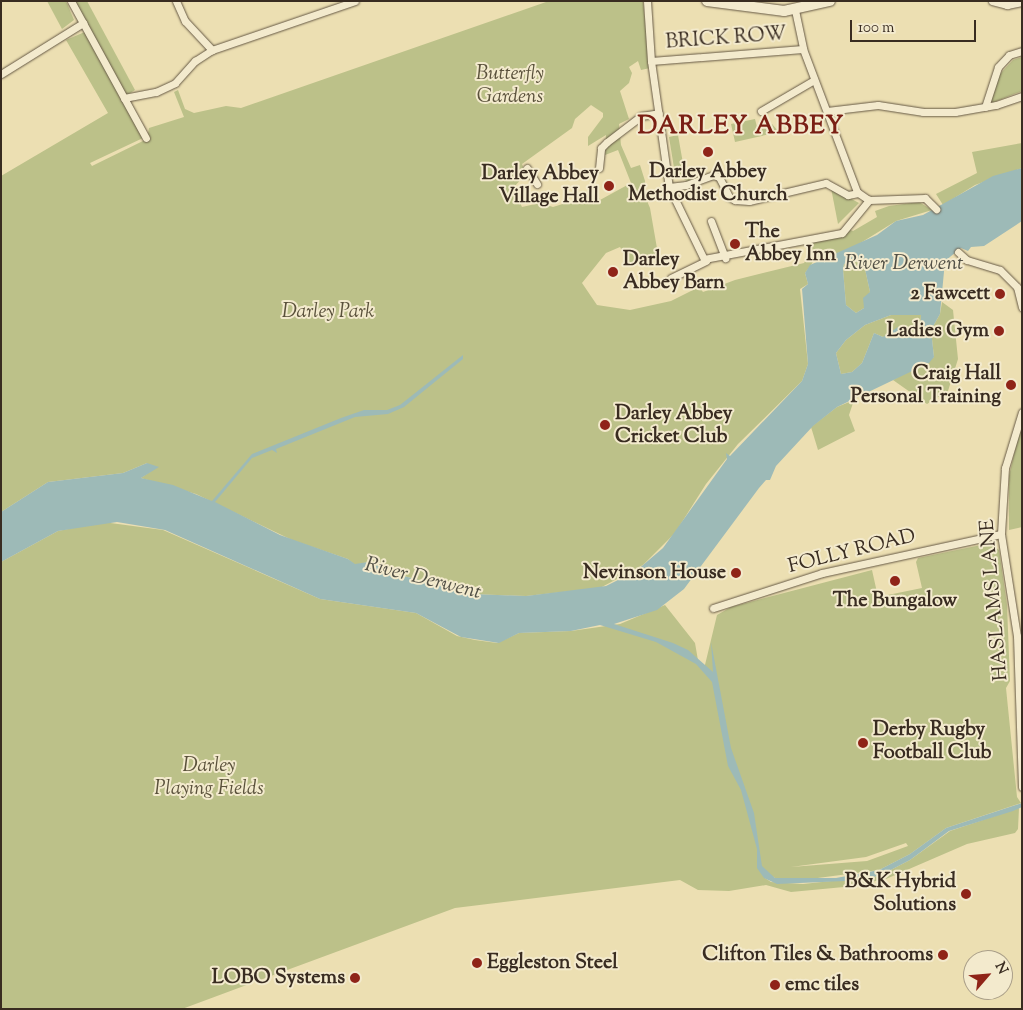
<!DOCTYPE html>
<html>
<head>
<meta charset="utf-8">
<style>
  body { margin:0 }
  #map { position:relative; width:1023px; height:1010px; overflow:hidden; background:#ecdfb2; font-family:"Sorts Mill Goudy",serif }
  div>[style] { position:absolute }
  .green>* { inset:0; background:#bcc189 }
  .water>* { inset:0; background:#9dbab7 }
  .roads { filter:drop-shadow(0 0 1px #665945) drop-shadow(0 0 1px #665945) }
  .street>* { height:7px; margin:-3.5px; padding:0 3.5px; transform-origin:3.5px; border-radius:3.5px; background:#f3eacd }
  .secondary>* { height:10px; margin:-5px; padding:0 5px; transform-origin:5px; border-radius:5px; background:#f3eacd }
  .dots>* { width:14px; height:14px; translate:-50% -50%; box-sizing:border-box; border:2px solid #f3eacd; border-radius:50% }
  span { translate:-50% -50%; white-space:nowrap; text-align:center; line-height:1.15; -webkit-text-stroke:4px #f3eacd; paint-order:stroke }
  .street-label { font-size:20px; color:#392c21 }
  .park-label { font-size:20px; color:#5a513b; font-style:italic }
  .poi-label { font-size:20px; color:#392c21; font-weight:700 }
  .right { translate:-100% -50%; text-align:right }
  .left { translate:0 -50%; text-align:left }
  .water-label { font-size:21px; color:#525046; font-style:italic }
  .district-label { font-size:25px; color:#7a1f14; font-weight:700; letter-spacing:1px }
  .frame { position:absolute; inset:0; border:2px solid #392c21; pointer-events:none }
  .north { position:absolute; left:963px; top:950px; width:50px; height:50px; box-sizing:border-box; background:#f3eacd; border:1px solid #a99e88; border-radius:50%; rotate:63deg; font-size:14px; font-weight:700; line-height:20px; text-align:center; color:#392c21 }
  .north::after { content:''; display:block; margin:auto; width:18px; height:22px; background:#8f2418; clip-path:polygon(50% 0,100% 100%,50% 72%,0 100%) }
  .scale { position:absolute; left:850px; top:20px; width:126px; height:22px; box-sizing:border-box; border:2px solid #392c21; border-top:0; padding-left:6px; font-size:15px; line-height:18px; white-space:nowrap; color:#392c21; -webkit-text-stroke:4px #f3eacd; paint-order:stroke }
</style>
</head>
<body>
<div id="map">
  <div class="green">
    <div style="clip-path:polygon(47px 1px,66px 1px,74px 20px,62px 29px)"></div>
    <div style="clip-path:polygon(75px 1px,87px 1px,135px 90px,126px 96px)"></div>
    <div style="clip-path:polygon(evenodd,643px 1px,650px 68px,641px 70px,638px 61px,629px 67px,632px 73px,629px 83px,620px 91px,629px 119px,619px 124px,621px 145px,631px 168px,640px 165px,645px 181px,644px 194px,650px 208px,658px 254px,631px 266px,620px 247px,606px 253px,582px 283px,597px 305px,630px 310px,671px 301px,699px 287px,703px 292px,735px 280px,804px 263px,809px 255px,813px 262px,805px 273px,808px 284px,800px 289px,808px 364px,802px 381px,738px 444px,706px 484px,675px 533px,643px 565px,600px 588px,526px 596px,472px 594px,400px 575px,368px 562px,355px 565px,348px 559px,292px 540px,196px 494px,141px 478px,151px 471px,147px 463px,123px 473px,48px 482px,1px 512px,1px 176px,108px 113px,66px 40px,87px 31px,143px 138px,90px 163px,92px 166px,147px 139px,149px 128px,184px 117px,174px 92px,178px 90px,185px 109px,194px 113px,226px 106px,241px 108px,546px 2px,643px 1px,591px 105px,603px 113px,603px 117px,588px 137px,588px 146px,606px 135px,605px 155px,618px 150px,631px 183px,600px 200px,595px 191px,588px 196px,553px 207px,540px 203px,522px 207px,513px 188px,526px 174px,522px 164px,572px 128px,575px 119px,591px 105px)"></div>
    <div style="clip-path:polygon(1022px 57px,1022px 91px,992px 103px,989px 100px,999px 75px,1013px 60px)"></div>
    <div style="clip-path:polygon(755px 119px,757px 127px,772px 124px,779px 132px,735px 142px,731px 124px)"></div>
    <div style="clip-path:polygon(678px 135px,684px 169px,689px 168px,693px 180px,687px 181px,675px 174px,669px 137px)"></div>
    <div style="clip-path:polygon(1022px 143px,1022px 168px,975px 185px,943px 205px,936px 194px,977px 173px,972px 152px)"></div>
    <div style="clip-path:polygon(831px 188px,859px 203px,838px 224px)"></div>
    <div style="clip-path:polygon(919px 202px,932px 210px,896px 221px,854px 247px,816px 261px,808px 241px,848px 229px,853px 231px,877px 217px,875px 211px,889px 206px)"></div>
    <div style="clip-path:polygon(863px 260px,870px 292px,864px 308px,856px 313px,846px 305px,843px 269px,844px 264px)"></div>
    <div style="clip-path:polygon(942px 302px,953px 310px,958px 359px,948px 391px,927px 404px,893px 380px,934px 357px,931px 330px,940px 314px)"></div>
    <div style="clip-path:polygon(891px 315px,921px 315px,920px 333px,883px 337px,874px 333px,862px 363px,852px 372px,841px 374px,836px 353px,846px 340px,865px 325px)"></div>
    <div style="clip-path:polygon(854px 400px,849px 415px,855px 431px,818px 450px,811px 427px,837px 407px)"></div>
    <div style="clip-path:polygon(1021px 424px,1022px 527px,1009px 530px,1009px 476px)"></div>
    <div style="clip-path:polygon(evenodd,103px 522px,163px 530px,320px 599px,416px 613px,457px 636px,475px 640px,497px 643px,519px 633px,571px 631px,620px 624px,665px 605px,695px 643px,699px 666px,704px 669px,717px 615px,731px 607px,872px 570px,878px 597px,922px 588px,916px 562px,918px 558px,986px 544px,994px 546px,999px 550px,1007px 605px,1010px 681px,1006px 688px,1017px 797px,1021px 803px,946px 828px,910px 854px,879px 870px,810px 879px,775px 878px,766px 872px,765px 878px,771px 882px,803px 884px,879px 876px,910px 860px,950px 831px,1019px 808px,1018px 829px,1015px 833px,967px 844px,886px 879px,844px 887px,791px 892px,766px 885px,729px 891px,698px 890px,680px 880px,455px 908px,182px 1009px,1px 1009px,1px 562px,58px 531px,103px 522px,906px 843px,908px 846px,867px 861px,791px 867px,866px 857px,906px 843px)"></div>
  </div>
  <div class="water">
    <div style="clip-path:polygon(evenodd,1022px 168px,1022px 221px,984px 246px,971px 247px,968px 251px,961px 248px,945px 261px,940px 314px,931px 330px,934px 357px,929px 363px,837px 407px,813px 426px,776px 466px,770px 480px,766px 480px,759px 488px,684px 589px,657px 610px,614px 624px,673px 643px,688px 650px,713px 672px,711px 642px,731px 748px,754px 813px,762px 866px,775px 878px,836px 878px,879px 870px,910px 854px,946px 828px,1022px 803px,1022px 807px,1013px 811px,949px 831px,910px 860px,879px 876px,845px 881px,777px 884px,764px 878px,757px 868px,757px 849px,741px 790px,728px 766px,712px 682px,696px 664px,656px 642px,600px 625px,571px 631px,519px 633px,499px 643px,461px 637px,416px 613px,320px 599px,165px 530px,117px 522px,58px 531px,1px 562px,1px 512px,48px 482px,123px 473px,147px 463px,159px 467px,141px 478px,173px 485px,212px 501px,252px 454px,341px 418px,364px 410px,387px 410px,400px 405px,463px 355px,463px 359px,404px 407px,388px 414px,355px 417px,276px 449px,277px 453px,272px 450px,252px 458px,215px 502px,280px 535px,348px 559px,355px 564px,368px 562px,400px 575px,472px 594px,526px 596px,606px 586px,636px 571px,663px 548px,727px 459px,726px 453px,730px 456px,802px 381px,808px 364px,802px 289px,808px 284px,805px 273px,810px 265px,877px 235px,896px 221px,923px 215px,993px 176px,1022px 168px,863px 260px,870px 292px,863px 298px,864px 308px,856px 313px,846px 305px,843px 269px,844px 264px,863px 260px,1022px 168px,891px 315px,921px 315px,920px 333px,902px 336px,898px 327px,883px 337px,874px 333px,862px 363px,852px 372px,841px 374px,836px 353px,846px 340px,865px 325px,891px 315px)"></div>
  </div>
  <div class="roads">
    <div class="street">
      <div style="left:71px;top:1px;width:156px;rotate:61.3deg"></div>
      <div style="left:176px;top:1px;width:22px;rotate:66deg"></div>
      <div style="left:185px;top:21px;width:40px;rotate:47deg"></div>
      <div style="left:647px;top:1px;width:60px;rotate:86.2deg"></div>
      <div style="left:651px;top:61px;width:127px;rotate:81.9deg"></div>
      <div style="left:669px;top:187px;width:80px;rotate:64.1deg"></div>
      <div style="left:704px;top:259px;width:140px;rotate:-10.7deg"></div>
      <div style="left:842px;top:233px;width:43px;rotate:-50.7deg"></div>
      <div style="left:992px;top:1px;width:16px;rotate:15deg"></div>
      <div style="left:1007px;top:5px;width:15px;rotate:-11deg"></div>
      <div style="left:795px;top:10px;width:40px;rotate:78deg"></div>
      <div style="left:803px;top:49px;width:153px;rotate:69.3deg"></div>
      <div style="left:857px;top:192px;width:14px;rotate:34deg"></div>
      <div style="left:869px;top:200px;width:56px;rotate:-2deg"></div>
      <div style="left:925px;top:198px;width:16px;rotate:45deg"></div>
      <div style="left:651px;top:61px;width:152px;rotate:-4.5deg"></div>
      <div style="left:1px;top:74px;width:97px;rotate:-31.9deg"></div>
      <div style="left:124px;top:98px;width:33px;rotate:-11deg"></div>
      <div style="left:156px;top:92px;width:21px;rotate:-25deg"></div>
      <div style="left:175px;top:83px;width:30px;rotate:-48deg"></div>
      <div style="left:195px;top:61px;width:20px;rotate:-33deg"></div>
      <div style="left:212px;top:50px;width:151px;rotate:-18.9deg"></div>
      <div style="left:985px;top:107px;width:42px;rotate:-72deg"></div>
      <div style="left:998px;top:67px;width:16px;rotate:-47deg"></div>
      <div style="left:1009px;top:55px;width:14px;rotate:-17deg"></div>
      <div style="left:761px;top:111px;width:61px;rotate:-30.3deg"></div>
      <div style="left:827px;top:111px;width:51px;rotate:-6.7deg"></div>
      <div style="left:878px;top:105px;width:46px;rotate:8.8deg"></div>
      <div style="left:923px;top:112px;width:32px"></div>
      <div style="left:955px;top:112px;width:42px;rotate:-9.7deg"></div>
      <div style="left:996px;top:105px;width:28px;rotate:-19deg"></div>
      <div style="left:527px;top:168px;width:19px;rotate:58deg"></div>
      <div style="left:599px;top:168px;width:20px;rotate:-84deg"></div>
      <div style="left:601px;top:148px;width:8px;rotate:-45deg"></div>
      <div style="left:607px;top:142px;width:43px;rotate:-37.4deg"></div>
      <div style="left:641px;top:116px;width:18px;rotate:-9deg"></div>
      <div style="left:669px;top:187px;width:17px;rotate:-7deg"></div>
      <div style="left:686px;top:185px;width:29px;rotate:-20deg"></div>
      <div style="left:713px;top:175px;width:6px;rotate:18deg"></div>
      <div style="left:719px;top:177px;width:22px;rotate:63deg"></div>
      <div style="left:729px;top:197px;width:7px;rotate:27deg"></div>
      <div style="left:735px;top:200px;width:14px;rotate:4deg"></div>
      <div style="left:749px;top:201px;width:79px;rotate:-13.2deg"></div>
      <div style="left:826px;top:183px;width:25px;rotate:29deg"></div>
      <div style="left:848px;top:195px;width:10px;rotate:-11deg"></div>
      <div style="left:711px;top:221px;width:40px;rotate:69deg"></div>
      <div style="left:958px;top:252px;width:12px;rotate:42deg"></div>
      <div style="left:967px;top:260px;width:34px;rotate:17deg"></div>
      <div style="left:1000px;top:270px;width:24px;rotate:45deg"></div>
      <div style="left:1017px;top:287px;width:21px;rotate:76deg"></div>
      <div style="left:671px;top:278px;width:39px;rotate:-26deg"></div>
      <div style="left:1022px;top:412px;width:59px;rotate:106.9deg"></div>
      <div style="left:1005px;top:468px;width:66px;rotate:93.5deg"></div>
      <div style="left:1001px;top:534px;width:103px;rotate:81.1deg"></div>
      <div style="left:1017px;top:636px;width:151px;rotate:88.1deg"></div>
      <div style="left:713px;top:608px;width:114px;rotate:-17.8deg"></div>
      <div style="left:822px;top:573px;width:183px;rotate:-12.3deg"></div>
    </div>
    <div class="secondary">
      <div style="left:707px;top:1px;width:78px;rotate:7.4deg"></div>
      <div style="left:784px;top:11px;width:47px;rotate:-12.3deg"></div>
    </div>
  </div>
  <div class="dots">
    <div style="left:708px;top:152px;background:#8f2418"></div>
    <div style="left:609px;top:186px;background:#8f2418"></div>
    <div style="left:735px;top:244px;background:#8f2418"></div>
    <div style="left:613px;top:272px;background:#8f2418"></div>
    <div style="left:1000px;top:294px;background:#8f2418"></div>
    <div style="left:999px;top:331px;background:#8f2418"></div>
    <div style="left:1011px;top:385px;background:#8f2418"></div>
    <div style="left:605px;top:425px;background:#8f2418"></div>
    <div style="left:736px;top:573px;background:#8f2418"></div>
    <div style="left:895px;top:581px;background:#8f2418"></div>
    <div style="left:863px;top:743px;background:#8f2418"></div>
    <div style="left:966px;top:894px;background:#8f2418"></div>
    <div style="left:943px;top:955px;background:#8f2418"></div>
    <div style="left:477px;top:963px;background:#8f2418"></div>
    <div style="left:355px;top:978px;background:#8f2418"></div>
    <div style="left:775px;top:985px;background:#8f2418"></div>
  </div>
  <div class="street-label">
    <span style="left:726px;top:39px;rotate:-4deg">BRICK ROW</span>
    <span style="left:852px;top:552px;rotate:-14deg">FOLLY ROAD</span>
    <span style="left:995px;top:600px;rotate:-95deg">HASLAMS LANE</span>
  </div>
  <div class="park-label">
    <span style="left:510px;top:86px">Butterfly<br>Gardens</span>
    <span style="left:328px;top:312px">Darley Park</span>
    <span style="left:209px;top:778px">Darley<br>Playing Fields</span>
  </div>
  <div class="poi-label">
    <span style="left:708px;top:184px">Darley Abbey<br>Methodist Church</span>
    <span class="right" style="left:599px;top:186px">Darley Abbey<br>Village Hall</span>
    <span class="left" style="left:745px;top:244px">The<br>Abbey Inn</span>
    <span class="left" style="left:623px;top:272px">Darley<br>Abbey Barn</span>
    <span class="right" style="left:990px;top:294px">2 Fawcett</span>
    <span class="right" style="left:989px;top:331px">Ladies Gym</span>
    <span class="right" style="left:1001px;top:386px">Craig Hall<br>Personal Training</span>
    <span class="left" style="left:615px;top:426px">Darley Abbey<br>Cricket Club</span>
    <span class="right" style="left:726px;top:573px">Nevinson House</span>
    <span style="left:895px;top:601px">The Bungalow</span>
    <span class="left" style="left:873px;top:742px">Derby Rugby<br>Football Club</span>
    <span class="right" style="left:956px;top:894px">B&amp;K Hybrid<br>Solutions</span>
    <span class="right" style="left:933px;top:955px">Clifton Tiles &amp; Bathrooms</span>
    <span class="left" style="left:487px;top:963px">Eggleston Steel</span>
    <span class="right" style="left:345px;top:978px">LOBO Systems</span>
    <span class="left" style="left:785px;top:985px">emc tiles</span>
  </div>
  <div class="water-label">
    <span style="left:904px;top:264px">River Derwent</span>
    <span style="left:423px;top:579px;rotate:14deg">River Derwent</span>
  </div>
  <div class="district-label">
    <span style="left:741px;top:127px">DARLEY ABBEY</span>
  </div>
  <div class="frame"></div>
  <div class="north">N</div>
  <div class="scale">100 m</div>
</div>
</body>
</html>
